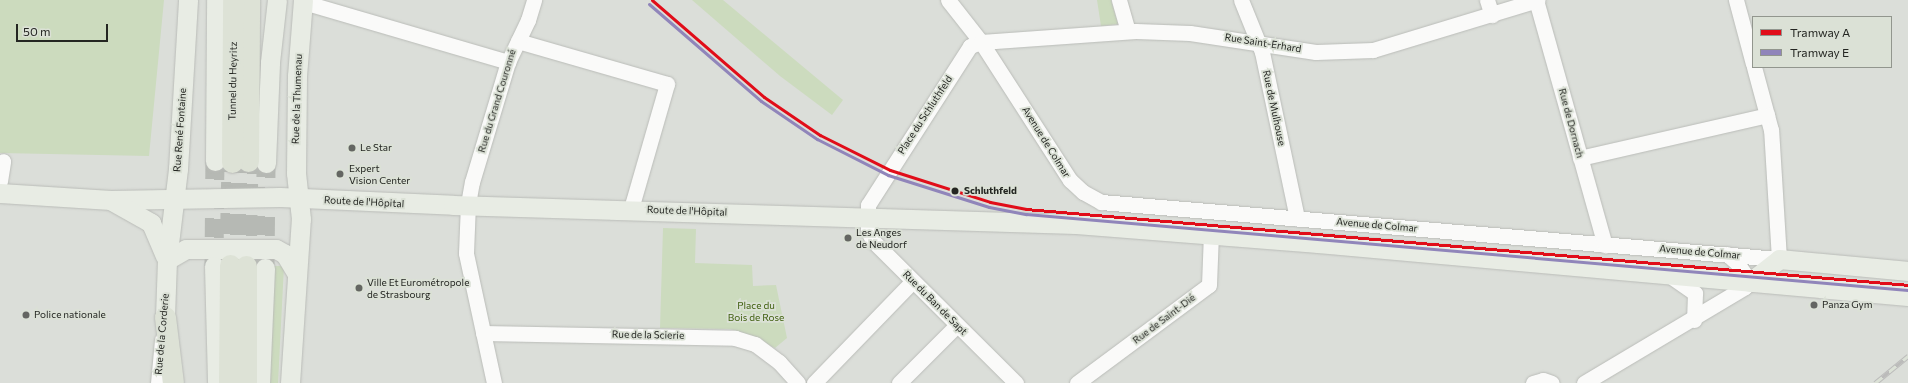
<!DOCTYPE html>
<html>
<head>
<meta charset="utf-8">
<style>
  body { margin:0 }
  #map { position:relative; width:1908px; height:383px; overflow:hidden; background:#dbded9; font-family:Commissioner,sans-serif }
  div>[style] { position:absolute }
  .green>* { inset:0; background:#ccdbbe }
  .major-tunnel>* { height:19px; margin-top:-9.5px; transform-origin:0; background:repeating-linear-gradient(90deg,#b6b9b4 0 19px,transparent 0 29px) }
  .highway-tunnel>* { height:21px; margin-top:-10.5px; transform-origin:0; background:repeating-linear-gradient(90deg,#b6b9b4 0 21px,transparent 0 31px) }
  .roads { filter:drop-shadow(0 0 1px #babcb8) drop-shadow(0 0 1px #babcb8) }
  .minor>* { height:15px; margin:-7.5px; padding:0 7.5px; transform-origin:7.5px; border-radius:7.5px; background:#fafaf9 }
  .major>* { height:19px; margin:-9.5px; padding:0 9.5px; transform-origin:9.5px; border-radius:9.5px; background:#e8ece4 }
  .highway>* { height:21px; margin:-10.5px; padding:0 10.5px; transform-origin:10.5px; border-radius:10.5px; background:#dde2d6 }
  .rail>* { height:4.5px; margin-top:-2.25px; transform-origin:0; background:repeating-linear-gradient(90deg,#dbe1d6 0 9px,#bbbbba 0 18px); box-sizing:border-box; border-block:1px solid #bbbbba }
  .tram-1>* { height:3px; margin:-1.5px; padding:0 1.5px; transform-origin:1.5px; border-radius:1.5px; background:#e10d19 }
  .tram-2>* { height:3px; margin:-1.5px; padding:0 1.5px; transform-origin:1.5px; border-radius:1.5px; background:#9085ba }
  .dots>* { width:11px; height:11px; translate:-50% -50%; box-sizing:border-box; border:2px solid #dbe1d6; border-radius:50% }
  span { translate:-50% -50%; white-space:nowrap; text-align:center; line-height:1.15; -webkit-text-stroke:3.5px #dbe1d6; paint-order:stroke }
  .street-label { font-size:10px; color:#242622 }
  .poi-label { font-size:10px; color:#242622 }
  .left { translate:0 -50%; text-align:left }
  .stop-label { font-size:10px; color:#242622; font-weight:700 }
  .park-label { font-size:10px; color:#40600f }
  .legend { position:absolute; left:1752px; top:16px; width:140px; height:52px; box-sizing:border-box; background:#dbe1d6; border:1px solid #92968e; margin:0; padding:5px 7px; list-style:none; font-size:12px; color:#242622 }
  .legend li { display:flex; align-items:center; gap:8px; height:20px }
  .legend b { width:20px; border:1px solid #92968e }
  .scale { position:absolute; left:16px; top:24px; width:92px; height:18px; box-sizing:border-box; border:2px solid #242622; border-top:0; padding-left:5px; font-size:12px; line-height:14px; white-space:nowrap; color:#242622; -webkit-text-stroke:3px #dbe1d6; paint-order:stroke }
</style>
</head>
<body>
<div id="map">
  <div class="green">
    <div style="clip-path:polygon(0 0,164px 0,149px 156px,0 153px)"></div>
    <div style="clip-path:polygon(692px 0,723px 0,843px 100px,832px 115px,780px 76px)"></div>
    <div style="clip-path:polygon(1097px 0,1111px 0,1118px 24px,1101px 26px)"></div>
    <div style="clip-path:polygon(663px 228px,696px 229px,695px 263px,752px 265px,753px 286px,776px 285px,787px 338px,775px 348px,746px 334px,730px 329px,660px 328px)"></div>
    <div style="clip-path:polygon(274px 266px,284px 266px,278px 383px,270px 383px)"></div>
  </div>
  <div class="major-tunnel">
    <div style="left:265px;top:264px;width:101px;rotate:-89.4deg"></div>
    <div style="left:214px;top:266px;width:105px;rotate:-89.5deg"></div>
  </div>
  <div class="highway-tunnel">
    <div style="left:230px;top:265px;width:103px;rotate:-88.9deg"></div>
    <div style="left:246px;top:266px;width:105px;rotate:-88.9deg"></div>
  </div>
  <div class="roads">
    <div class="minor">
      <div style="left:948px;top:0;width:53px;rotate:51.8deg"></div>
      <div style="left:981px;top:42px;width:164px;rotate:57.2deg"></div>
      <div style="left:1070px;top:180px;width:18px;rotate:43deg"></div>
      <div style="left:1083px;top:192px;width:21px;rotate:29deg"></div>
      <div style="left:1101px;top:202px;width:680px;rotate:4.81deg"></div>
      <div style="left:1779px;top:259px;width:129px;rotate:-93.5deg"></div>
      <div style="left:1771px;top:130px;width:65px;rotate:-105.1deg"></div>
      <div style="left:1119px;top:0;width:32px;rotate:74deg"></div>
      <div style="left:1241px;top:0;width:56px;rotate:68deg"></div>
      <div style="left:1262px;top:52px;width:170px;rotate:78.1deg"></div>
      <div style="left:1487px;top:0;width:16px;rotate:72deg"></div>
      <div style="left:1536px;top:0;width:255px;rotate:74.3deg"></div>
      <div style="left:1736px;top:0;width:66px;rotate:75.1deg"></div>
      <div style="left:303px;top:2px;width:214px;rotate:16.3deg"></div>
      <div style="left:518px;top:41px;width:155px;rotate:16.1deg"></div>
      <div style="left:667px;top:84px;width:130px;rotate:106.1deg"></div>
      <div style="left:1580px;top:158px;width:192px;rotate:-12.9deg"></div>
      <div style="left:0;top:181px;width:20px;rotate:-81deg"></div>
      <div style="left:1669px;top:275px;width:32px;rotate:35deg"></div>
      <div style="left:1695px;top:293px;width:27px;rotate:92deg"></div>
      <div style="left:483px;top:333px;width:252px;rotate:1.1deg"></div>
      <div style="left:735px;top:338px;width:21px;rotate:17deg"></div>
      <div style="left:755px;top:344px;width:30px;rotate:37deg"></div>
      <div style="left:779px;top:362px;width:28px;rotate:48deg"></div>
      <div style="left:158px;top:383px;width:43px;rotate:-84.7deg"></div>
      <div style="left:494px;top:383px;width:133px;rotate:-102.2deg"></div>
      <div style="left:466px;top:253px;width:49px;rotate:-87.7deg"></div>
      <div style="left:468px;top:204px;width:22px;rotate:-80deg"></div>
      <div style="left:472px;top:182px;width:125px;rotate:-73.3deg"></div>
      <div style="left:508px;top:62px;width:47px;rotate:-64.5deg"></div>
      <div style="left:528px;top:20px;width:21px;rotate:-73deg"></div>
      <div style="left:814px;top:383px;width:142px;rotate:-45.9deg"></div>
      <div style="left:899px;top:383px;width:82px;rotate:-45deg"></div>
      <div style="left:1016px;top:383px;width:202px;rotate:-135.2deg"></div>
      <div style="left:873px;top:241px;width:11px;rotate:-117deg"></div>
      <div style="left:868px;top:231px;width:26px;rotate:-90deg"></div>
      <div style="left:868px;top:205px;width:189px;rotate:-57.3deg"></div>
      <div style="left:970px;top:46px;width:12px;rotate:-20deg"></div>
      <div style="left:981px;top:42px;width:155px;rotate:-4.1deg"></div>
      <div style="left:1136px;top:31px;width:54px;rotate:2.1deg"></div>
      <div style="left:1190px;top:33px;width:127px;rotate:8.6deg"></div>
      <div style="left:1316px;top:52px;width:57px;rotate:-2deg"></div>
      <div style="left:1373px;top:50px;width:172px;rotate:-16.9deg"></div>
      <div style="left:1077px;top:383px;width:164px;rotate:-36.6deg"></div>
      <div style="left:1209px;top:285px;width:51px;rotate:-87.8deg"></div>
      <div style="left:1533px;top:383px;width:10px;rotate:-17deg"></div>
      <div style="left:1543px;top:380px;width:9px;rotate:18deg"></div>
      <div style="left:1584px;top:383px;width:187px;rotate:-30.8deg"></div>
      <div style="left:1745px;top:287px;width:7px;rotate:-45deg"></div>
      <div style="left:1750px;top:282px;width:22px;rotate:-124deg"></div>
      <div style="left:1738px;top:264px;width:15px;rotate:-138deg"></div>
    </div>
    <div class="major">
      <div style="left:215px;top:161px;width:161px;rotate:-89.6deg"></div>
      <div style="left:266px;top:163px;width:101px;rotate:-87.7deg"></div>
      <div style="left:270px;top:62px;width:62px;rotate:-83.6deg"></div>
      <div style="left:0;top:193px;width:111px;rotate:3.6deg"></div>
      <div style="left:111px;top:200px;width:169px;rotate:-1deg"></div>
      <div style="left:280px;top:197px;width:173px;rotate:2.6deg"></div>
      <div style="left:453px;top:205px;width:623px;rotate:1.75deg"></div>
      <div style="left:1076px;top:224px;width:243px;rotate:4.5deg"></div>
      <div style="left:1318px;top:243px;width:592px;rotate:5.13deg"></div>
      <div style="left:112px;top:201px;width:45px;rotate:29.4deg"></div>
      <div style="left:151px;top:223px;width:36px;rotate:67deg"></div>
      <div style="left:167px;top:260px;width:22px;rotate:-30deg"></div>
      <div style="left:186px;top:249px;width:90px"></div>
      <div style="left:276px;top:249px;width:10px;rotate:29deg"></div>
      <div style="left:285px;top:254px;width:21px;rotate:59deg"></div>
      <div style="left:214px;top:266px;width:117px;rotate:88.5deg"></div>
      <div style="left:1750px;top:282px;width:37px;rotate:-38deg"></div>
      <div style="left:1779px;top:259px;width:130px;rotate:5.3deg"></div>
      <div style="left:165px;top:317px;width:57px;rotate:-88deg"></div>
      <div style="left:167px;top:260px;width:92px;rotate:-83.1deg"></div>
      <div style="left:178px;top:169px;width:169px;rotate:-86.6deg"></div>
      <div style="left:260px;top:383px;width:115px;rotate:-87.5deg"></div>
      <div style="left:290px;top:383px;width:164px;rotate:-86.2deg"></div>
      <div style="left:301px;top:219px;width:46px;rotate:-96.2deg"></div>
      <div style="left:296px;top:173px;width:97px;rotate:-89.4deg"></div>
      <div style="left:297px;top:76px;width:76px;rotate:-85.5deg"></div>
    </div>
    <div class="highway">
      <div style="left:248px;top:161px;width:161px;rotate:-89.6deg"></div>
      <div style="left:232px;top:162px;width:162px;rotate:-89.6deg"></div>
      <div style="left:165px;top:317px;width:66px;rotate:83.1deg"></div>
      <div style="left:229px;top:383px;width:118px;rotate:-89.5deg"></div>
      <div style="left:246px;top:383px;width:117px;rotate:-90deg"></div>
    </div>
  </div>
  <div class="rail">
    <div style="left:1875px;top:383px;width:43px;rotate:-39.3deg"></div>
  </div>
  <div class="tram-1">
    <div style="left:652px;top:0;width:148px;rotate:40.9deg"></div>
    <div style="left:764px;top:97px;width:68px;rotate:34.2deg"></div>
    <div style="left:820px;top:135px;width:78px;rotate:26.6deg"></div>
    <div style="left:890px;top:170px;width:105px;rotate:17.7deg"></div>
    <div style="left:990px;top:202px;width:37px;rotate:11deg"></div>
    <div style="left:1026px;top:209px;width:885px;rotate:4.92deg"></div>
  </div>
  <div class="tram-2">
    <div style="left:649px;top:4px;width:148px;rotate:40.9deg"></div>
    <div style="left:761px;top:101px;width:68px;rotate:34.2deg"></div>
    <div style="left:817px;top:139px;width:80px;rotate:26.9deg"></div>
    <div style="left:888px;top:175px;width:106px;rotate:17.6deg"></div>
    <div style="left:989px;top:207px;width:38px;rotate:11deg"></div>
    <div style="left:1026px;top:214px;width:885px;rotate:4.92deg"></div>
  </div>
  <div class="dots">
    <div style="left:352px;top:148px;background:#646662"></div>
    <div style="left:340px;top:174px;background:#646662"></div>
    <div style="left:955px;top:191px;background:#242622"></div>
    <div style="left:848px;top:238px;background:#646662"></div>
    <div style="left:359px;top:288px;background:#646662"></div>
    <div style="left:1814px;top:305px;background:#646662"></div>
    <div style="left:26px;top:315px;background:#646662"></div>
  </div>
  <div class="street-label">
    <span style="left:1263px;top:43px;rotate:9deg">Rue Saint-Erhard</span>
    <span style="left:233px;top:81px;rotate:-89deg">Tunnel du Heyritz</span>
    <span style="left:297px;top:99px;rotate:-88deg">Rue de la Thumenau</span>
    <span style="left:497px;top:101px;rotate:-73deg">Rue du Grand Couronné</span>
    <span style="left:1274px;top:108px;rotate:78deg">Rue de Mulhouse</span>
    <span style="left:925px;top:115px;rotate:-57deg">Place du Schluthfeld</span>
    <span style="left:1571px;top:123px;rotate:75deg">Rue de Dornach</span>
    <span style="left:180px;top:130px;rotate:-86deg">Rue René Fontaine</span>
    <span style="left:1046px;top:142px;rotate:58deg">Avenue de Colmar</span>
    <span style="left:364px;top:202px;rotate:3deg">Route de l'Hôpital</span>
    <span style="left:687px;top:211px;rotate:2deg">Route de l'Hôpital</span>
    <span style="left:1377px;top:225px;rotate:5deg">Avenue de Colmar</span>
    <span style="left:1700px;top:252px;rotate:5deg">Avenue de Colmar</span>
    <span style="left:935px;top:303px;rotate:45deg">Rue du Ban de Sapt</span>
    <span style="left:1164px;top:319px;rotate:-37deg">Rue de Saint-Dié</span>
    <span style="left:162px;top:334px;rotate:-85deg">Rue de la Corderie</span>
    <span style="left:648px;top:335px;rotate:1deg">Rue de la Scierie</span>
  </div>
  <div class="poi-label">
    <span class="left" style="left:360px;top:148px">Le Star</span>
    <span class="left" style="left:349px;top:174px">Expert<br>Vision Center</span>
    <span class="left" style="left:856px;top:238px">Les Anges<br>de Neudorf</span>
    <span class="left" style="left:367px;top:288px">Ville Et Eurométropole<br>de Strasbourg</span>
    <span class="left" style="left:1822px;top:305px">Panza Gym</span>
    <span class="left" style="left:34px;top:315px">Police nationale</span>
  </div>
  <div class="stop-label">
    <span class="left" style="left:964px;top:191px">Schluthfeld</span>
  </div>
  <div class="park-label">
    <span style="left:756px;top:311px">Place du<br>Bois de Rose</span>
  </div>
  <ul class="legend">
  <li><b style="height:5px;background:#e10d19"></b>Tramway A</li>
  <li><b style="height:5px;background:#9085ba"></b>Tramway E</li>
  </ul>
  <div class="scale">50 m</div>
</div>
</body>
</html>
